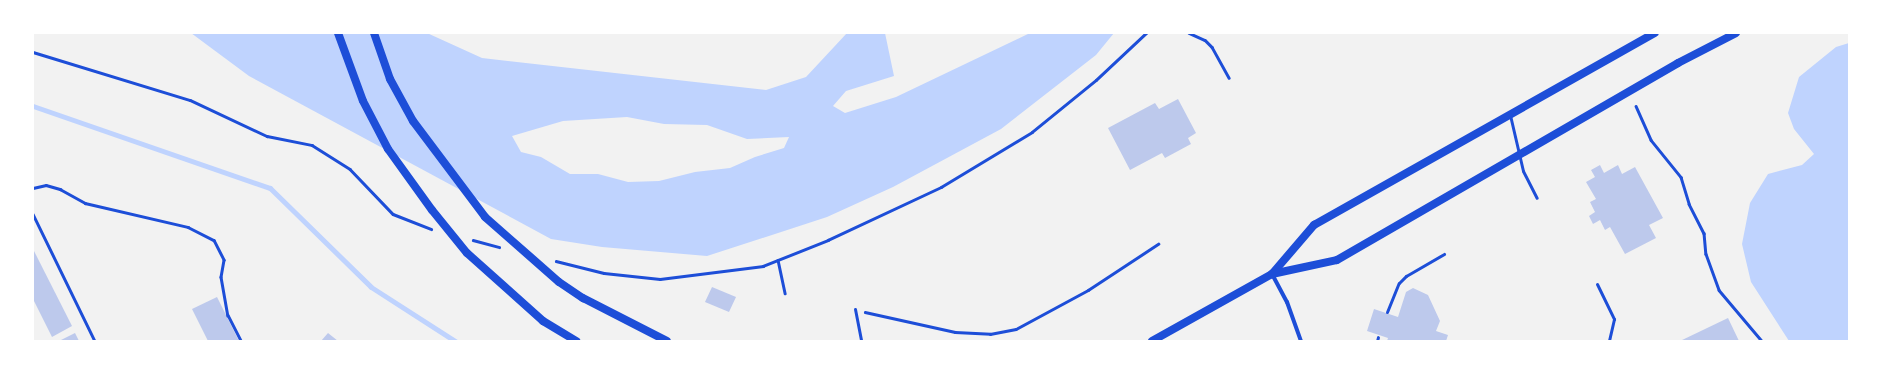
<!DOCTYPE html>
<html>
<head>
<meta charset="utf-8">
<style>
  body { margin:0 }
  #map { position:relative; width:1882px; height:374px; overflow:hidden; background:#f2f2f2; font-family:"Exo 2",sans-serif }
  div>[style] { position:absolute }
  .water>* { inset:0; background:#bfd3fe }
  .stream>* { height:5px; margin:-2.5px; padding:0 2.5px; transform-origin:2.5px; border-radius:2.5px; background:#bfd3fe }
  .building>* { inset:0; background:#bdc9ec }
  .path>* { height:2.5px; margin:-1.25px; padding:0 1.25px; transform-origin:1.25px; border-radius:1.25px; background:#1d4ed8 }
  .service>* { height:3px; margin:-1.5px; padding:0 1.5px; transform-origin:1.5px; border-radius:1.5px; background:#1d4ed8 }
  .minor>* { height:4px; margin:-2px; padding:0 2px; transform-origin:2px; border-radius:2px; background:#1d4ed8 }
  .secondary>* { height:8px; margin:-4px; padding:0 4px; transform-origin:4px; border-radius:4px; background:#1d4ed8 }
  span { translate:-50% -50%; white-space:nowrap; text-align:center; line-height:1.15; -webkit-text-stroke:3px #fff; paint-order:stroke }
  .frame { position:absolute; inset:0; border:34px solid #fff; pointer-events:none }
</style>
</head>
<body>
<div id="map">
  <div class="water">
    <div style="clip-path:polygon(evenodd,191px 33px,427px 33px,482px 58px,766px 90px,806px 77px,847px 33px,885px 33px,894px 76px,846px 91px,833px 106px,845px 113px,896px 97px,1030px 33px,1114px 33px,1096px 55px,1001px 129px,893px 187px,827px 217px,707px 256px,602px 247px,551px 239px,249px 76px,191px 33px,627px 117px,664px 124px,707px 125px,747px 139px,789px 137px,784px 148px,755px 157px,730px 168px,695px 172px,659px 181px,628px 182px,598px 174px,570px 174px,541px 157px,521px 152px,512px 136px,563px 121px,627px 117px)"></div>
    <div style="clip-path:polygon(1849px 43px,1849px 341px,1789px 341px,1751px 282px,1742px 244px,1750px 203px,1768px 174px,1802px 165px,1814px 154px,1794px 129px,1788px 113px,1799px 77px,1836px 47px)"></div>
  </div>
  <div class="stream">
    <div style="left:33px;top:106px;width:251px;rotate:19.1deg"></div>
    <div style="left:270px;top:188px;width:141px;rotate:44.4deg"></div>
    <div style="left:371px;top:287px;width:100px;rotate:32.7deg"></div>
  </div>
  <div class="building">
    <div style="clip-path:polygon(1178px 99px,1196px 133px,1188px 138px,1191px 144px,1165px 158px,1162px 153px,1130px 170px,1108px 128px,1155px 103px,1159px 109px)"></div>
    <div style="clip-path:polygon(1600px 165px,1604px 173px,1618px 165px,1622px 174px,1635px 167px,1663px 218px,1649px 225px,1656px 238px,1625px 254px,1610px 227px,1605px 230px,1600px 220px,1593px 224px,1589px 216px,1595px 212px,1590px 202px,1596px 199px,1586px 182px,1595px 177px,1591px 170px)"></div>
    <div style="clip-path:polygon(33px 249px,72px 326px,52px 337px,33px 299px)"></div>
    <div style="clip-path:polygon(712px 287px,736px 297px,729px 312px,705px 302px)"></div>
    <div style="clip-path:polygon(1413px 288px,1428px 295px,1440px 321px,1436px 331px,1448px 335px,1446px 341px,1387px 341px,1388px 338px,1367px 331px,1374px 309px,1398px 317px,1406px 292px)"></div>
    <div style="clip-path:polygon(217px 297px,239px 341px,208px 341px,192px 309px)"></div>
    <div style="clip-path:polygon(1728px 318px,1739px 341px,1680px 341px)"></div>
    <div style="clip-path:polygon(75px 333px,79px 341px,59px 341px)"></div>
    <div style="clip-path:polygon(328px 333px,338px 341px,321px 341px)"></div>
  </div>
  <div class="path">
    <div style="left:1189px;top:33px;width:17px;rotate:24deg"></div>
    <div style="left:1205px;top:40px;width:10px;rotate:45deg"></div>
    <div style="left:1212px;top:47px;width:35px;rotate:61deg"></div>
    <div style="left:33px;top:52px;width:164px;rotate:17deg"></div>
    <div style="left:190px;top:100px;width:85px;rotate:25.1deg"></div>
    <div style="left:267px;top:136px;width:46px;rotate:11.3deg"></div>
    <div style="left:312px;top:145px;width:45px;rotate:32.3deg"></div>
    <div style="left:350px;top:169px;width:62px;rotate:46.3deg"></div>
    <div style="left:393px;top:214px;width:41px;rotate:21.5deg"></div>
    <div style="left:1636px;top:106px;width:37px;rotate:66deg"></div>
    <div style="left:1651px;top:140px;width:48px;rotate:51deg"></div>
    <div style="left:1681px;top:177px;width:28px;rotate:73deg"></div>
    <div style="left:1689px;top:204px;width:33px;rotate:63deg"></div>
    <div style="left:1704px;top:233px;width:21px;rotate:85deg"></div>
    <div style="left:1706px;top:254px;width:38px;rotate:70deg"></div>
    <div style="left:1719px;top:290px;width:67px;rotate:49.9deg"></div>
    <div style="left:33px;top:188px;width:13px;rotate:-13deg"></div>
    <div style="left:46px;top:185px;width:15px;rotate:16deg"></div>
    <div style="left:60px;top:189px;width:29px;rotate:29deg"></div>
    <div style="left:85px;top:203px;width:106px;rotate:13.1deg"></div>
    <div style="left:188px;top:227px;width:29px;rotate:27deg"></div>
    <div style="left:214px;top:240px;width:22px;rotate:63deg"></div>
    <div style="left:224px;top:260px;width:17px;rotate:100deg"></div>
    <div style="left:221px;top:277px;width:39px;rotate:80deg"></div>
    <div style="left:228px;top:315px;width:29px;rotate:63deg"></div>
    <div style="left:33px;top:214px;width:141px;rotate:64deg"></div>
    <div style="left:473px;top:240px;width:27px;rotate:15deg"></div>
    <div style="left:778px;top:260px;width:34px;rotate:78deg"></div>
    <div style="left:556px;top:261px;width:49px;rotate:14deg"></div>
    <div style="left:604px;top:273px;width:56px;rotate:6.1deg"></div>
    <div style="left:660px;top:279px;width:104px;rotate:-7.2deg"></div>
    <div style="left:763px;top:266px;width:70px;rotate:-21.8deg"></div>
    <div style="left:828px;top:240px;width:125px;rotate:-25.1deg"></div>
    <div style="left:941px;top:187px;width:106px;rotate:-31.1deg"></div>
    <div style="left:1032px;top:132px;width:82px;rotate:-39.1deg"></div>
    <div style="left:1096px;top:80px;width:69px;rotate:-43.2deg"></div>
    <div style="left:865px;top:312px;width:92px;rotate:12.5deg"></div>
    <div style="left:955px;top:332px;width:35px;rotate:3deg"></div>
    <div style="left:990px;top:334px;width:26px;rotate:-11deg"></div>
    <div style="left:1016px;top:329px;width:82px;rotate:-28.4deg"></div>
    <div style="left:1088px;top:290px;width:84px;rotate:-33.3deg"></div>
  </div>
  <div class="service">
    <div style="left:1510px;top:115px;width:57px;rotate:76.9deg"></div>
    <div style="left:1523px;top:171px;width:30px;rotate:63deg"></div>
    <div style="left:1597px;top:284px;width:39px;rotate:64deg"></div>
    <div style="left:1614px;top:319px;width:23px;rotate:103deg"></div>
    <div style="left:855px;top:309px;width:33px;rotate:79deg"></div>
    <div style="left:1387px;top:312px;width:31px;rotate:-68deg"></div>
    <div style="left:1399px;top:283px;width:10px;rotate:-45deg"></div>
    <div style="left:1406px;top:276px;width:44px;rotate:-30.1deg"></div>
    <div style="left:1377px;top:341px;width:4px;rotate:-76deg"></div>
  </div>
  <div class="minor">
    <div style="left:1272px;top:274px;width:32px;rotate:62deg"></div>
    <div style="left:1287px;top:302px;width:41px;rotate:70.3deg"></div>
  </div>
  <div class="secondary">
    <div style="left:338px;top:33px;width:72px;rotate:69.8deg"></div>
    <div style="left:363px;top:101px;width:54px;rotate:62.5deg"></div>
    <div style="left:388px;top:149px;width:75px;rotate:54.2deg"></div>
    <div style="left:432px;top:210px;width:55px;rotate:50.9deg"></div>
    <div style="left:467px;top:253px;width:102px;rotate:41.8deg"></div>
    <div style="left:543px;top:321px;width:39px;rotate:31deg"></div>
    <div style="left:374px;top:33px;width:49px;rotate:70.8deg"></div>
    <div style="left:390px;top:79px;width:48px;rotate:61.3deg"></div>
    <div style="left:413px;top:121px;width:120px;rotate:53.1deg"></div>
    <div style="left:485px;top:217px;width:98px;rotate:41.3deg"></div>
    <div style="left:559px;top:282px;width:29px;rotate:34deg"></div>
    <div style="left:583px;top:298px;width:94px;rotate:27.1deg"></div>
    <div style="left:1272px;top:274px;width:65px;rotate:-49.4deg"></div>
    <div style="left:1314px;top:225px;width:391px;rotate:-29.4deg"></div>
    <div style="left:1152px;top:341px;width:137px;rotate:-29.2deg"></div>
    <div style="left:1272px;top:274px;width:66px;rotate:-12.2deg"></div>
    <div style="left:1337px;top:260px;width:394px;rotate:-30deg"></div>
    <div style="left:1678px;top:63px;width:65px;rotate:-27.3deg"></div>
  </div>
  <div class="frame"></div>
</div>
</body>
</html>
